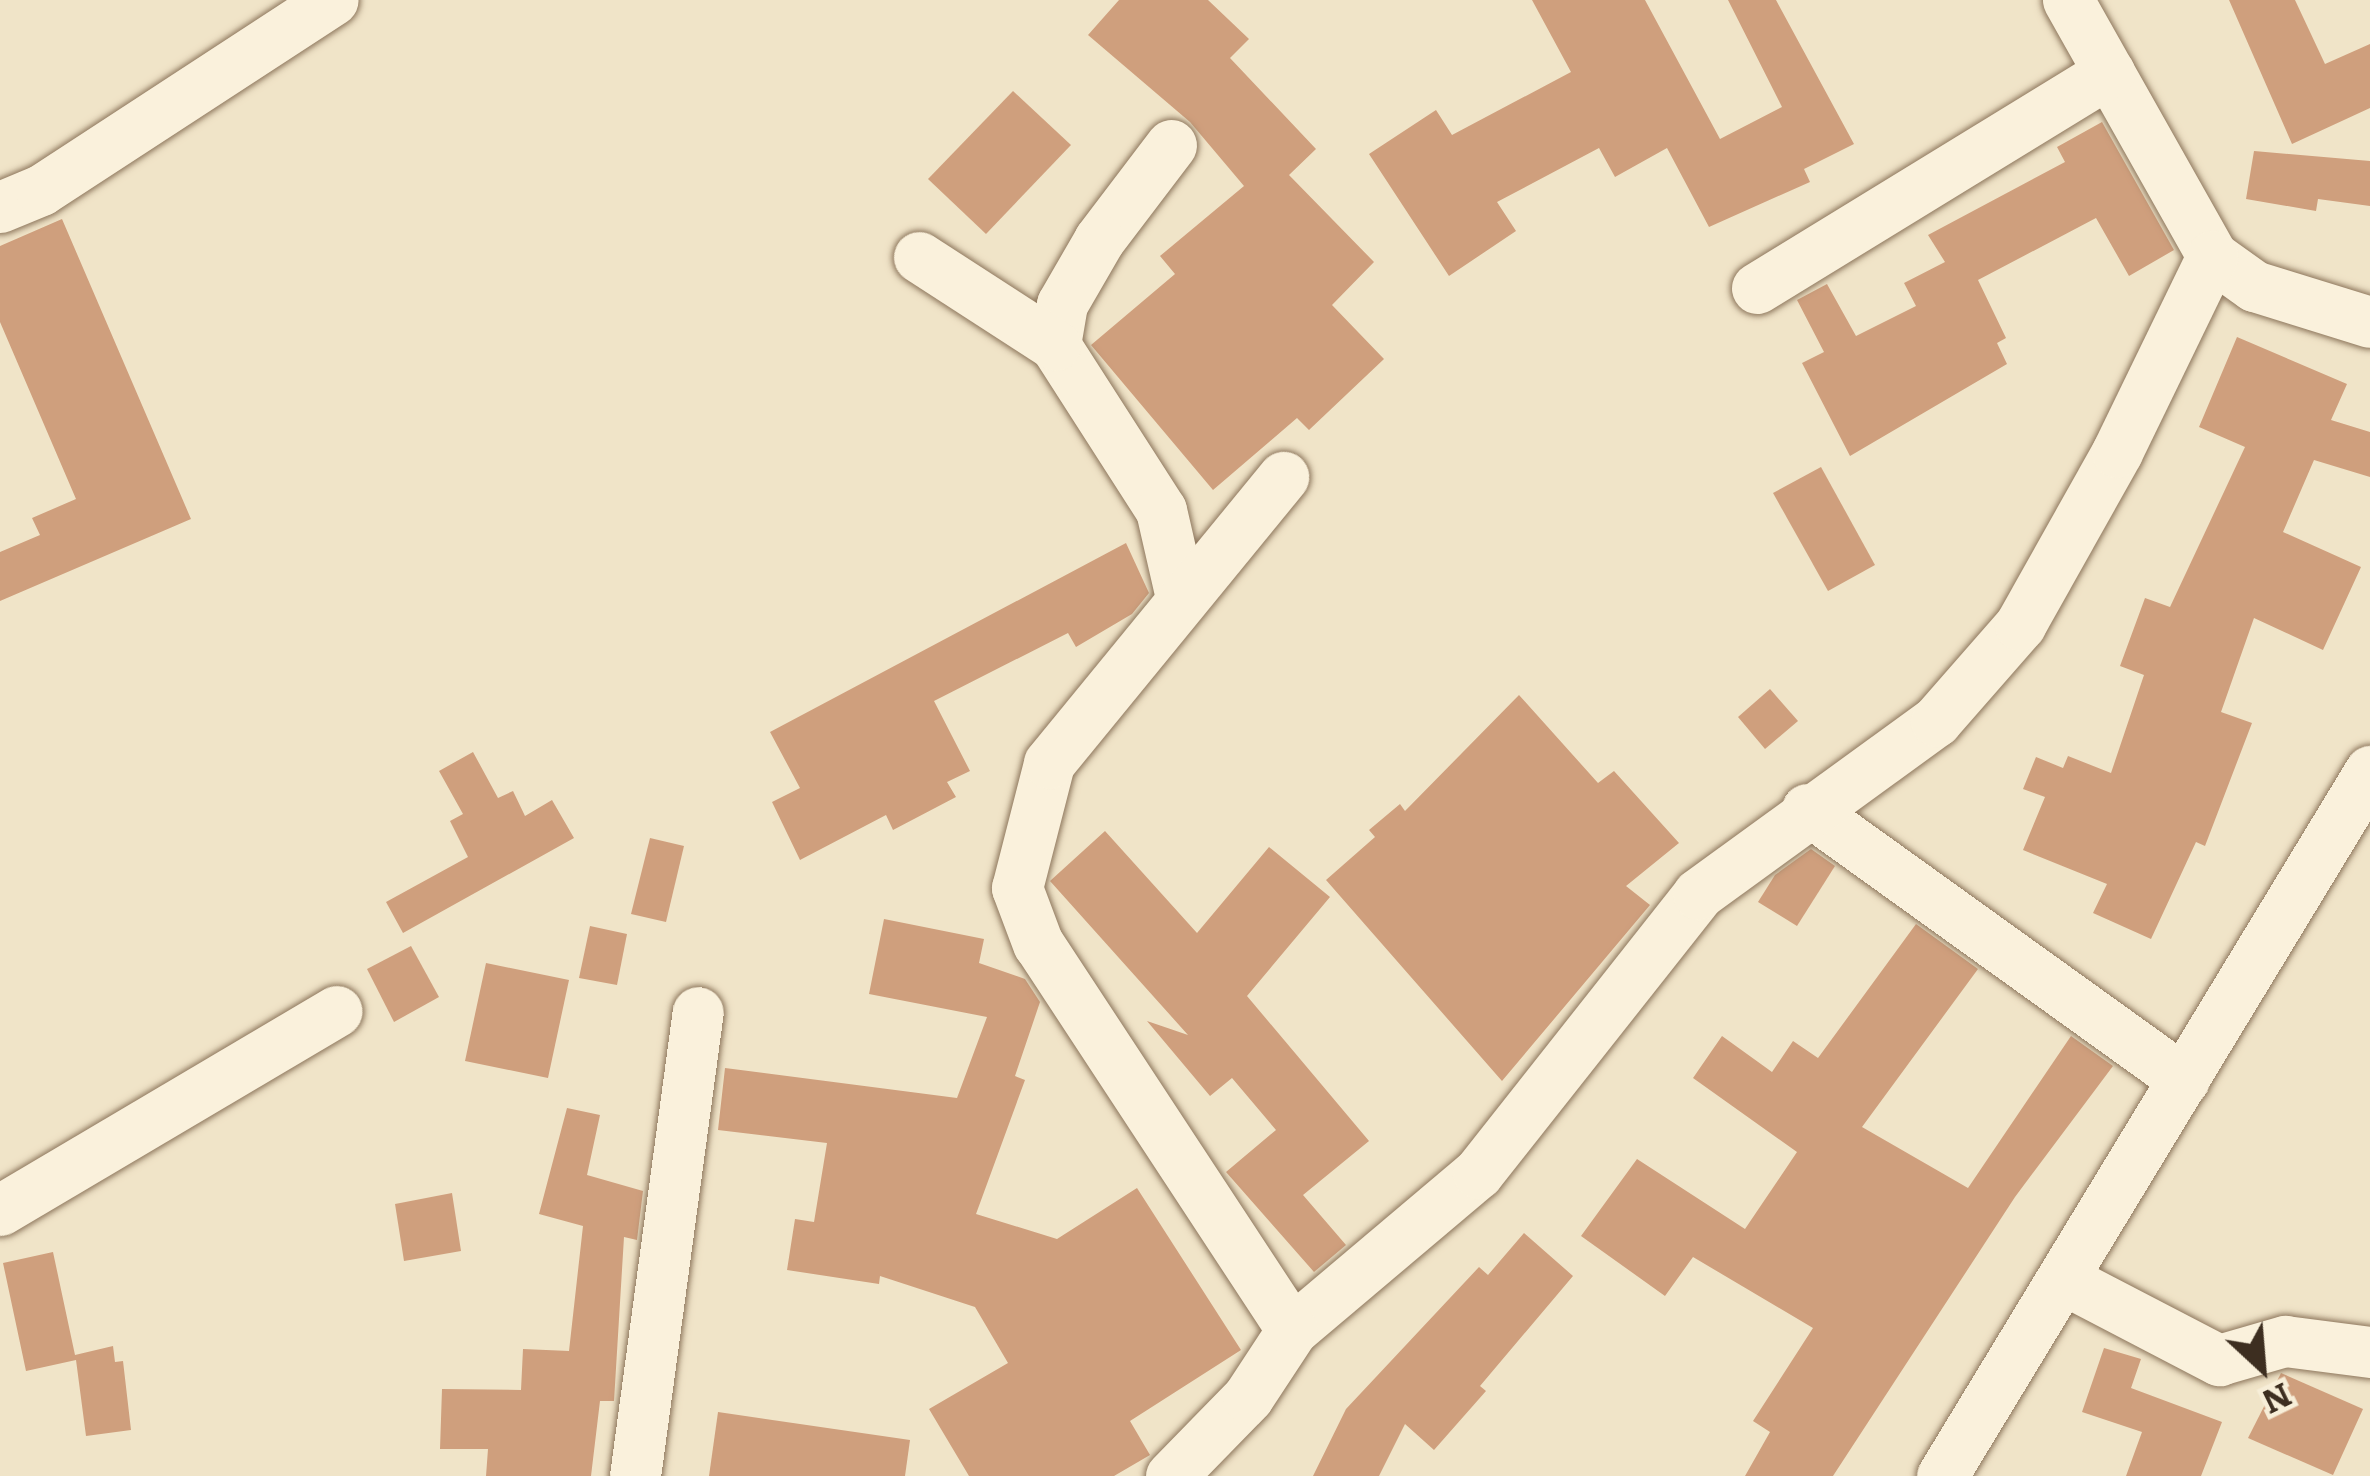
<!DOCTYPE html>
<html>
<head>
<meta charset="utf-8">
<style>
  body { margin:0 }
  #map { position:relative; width:2370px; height:1476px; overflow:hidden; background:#f0e4c8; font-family:Literata,serif }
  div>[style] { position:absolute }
  .building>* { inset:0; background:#cf9f7d }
  .roads { filter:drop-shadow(0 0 3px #8d765c) drop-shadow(0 0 3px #8d765c) }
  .minor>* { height:51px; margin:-25.5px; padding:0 25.5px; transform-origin:25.5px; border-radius:25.5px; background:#faf1dc }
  span { translate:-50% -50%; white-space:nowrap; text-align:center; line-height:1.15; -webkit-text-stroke:12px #f7eed8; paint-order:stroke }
  .north { position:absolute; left:2202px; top:1308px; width:120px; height:120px; -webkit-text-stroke:9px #f7eed8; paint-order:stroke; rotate:154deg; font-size:33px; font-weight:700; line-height:48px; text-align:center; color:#3d2e20 }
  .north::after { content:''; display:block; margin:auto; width:42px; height:54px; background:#3d2e20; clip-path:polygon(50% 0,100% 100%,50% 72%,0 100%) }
</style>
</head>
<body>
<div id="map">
  <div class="building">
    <div style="clip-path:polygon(1119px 0,1208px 0,1249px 39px,1230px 58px,1316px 149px,1289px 175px,1374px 262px,1332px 305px,1384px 359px,1309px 430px,1297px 418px,1213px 490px,1091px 345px,1175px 274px,1160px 256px,1244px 186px,1190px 122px,1088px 35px)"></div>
    <div style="clip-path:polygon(1532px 0,1645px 0,1720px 139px,1782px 107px,1728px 0,1776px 0,1854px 144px,1804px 169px,1810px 182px,1709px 227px,1667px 148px,1615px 177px,1599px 148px,1497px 202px,1516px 231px,1449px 276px,1369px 154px,1436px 110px,1452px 135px,1571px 72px)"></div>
    <div style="clip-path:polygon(2229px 0,2295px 0,2325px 64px,2370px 44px,2370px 108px,2292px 144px)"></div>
    <div style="clip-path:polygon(1013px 91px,1071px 145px,986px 234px,928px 179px)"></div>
    <div style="clip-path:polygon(2102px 122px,2174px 250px,2129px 276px,2096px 218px,1978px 280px,2006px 338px,1997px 343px,2007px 364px,1850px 456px,1802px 363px,1824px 352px,1797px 300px,1827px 284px,1856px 336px,1916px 306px,1904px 283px,1945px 262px,1928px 235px,2065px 162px,2057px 147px)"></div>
    <div style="clip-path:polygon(2254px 151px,2370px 161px,2370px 206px,2318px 199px,2316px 211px,2246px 199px)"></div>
    <div style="clip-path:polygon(62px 219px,191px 519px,0 601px,0 552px,40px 535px,32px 518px,76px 499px,0 322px,0 246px)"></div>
    <div style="clip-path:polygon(2237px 337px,2347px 384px,2331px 420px,2370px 432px,2370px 477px,2314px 460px,2283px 532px,2361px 567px,2323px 650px,2254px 618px,2221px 712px,2252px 723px,2205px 846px,2196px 842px,2151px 939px,2093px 913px,2107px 884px,2023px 850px,2045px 797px,2023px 789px,2036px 757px,2063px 768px,2068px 756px,2111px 773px,2144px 675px,2120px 666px,2145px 598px,2170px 607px,2245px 447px,2199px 427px)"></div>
    <div style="clip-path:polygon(1821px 467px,1875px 565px,1828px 591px,1773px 493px)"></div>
    <div style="clip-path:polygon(1126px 543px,1149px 593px,1132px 614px,1076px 647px,1068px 633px,934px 701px,970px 771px,947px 782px,956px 797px,893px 830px,886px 815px,800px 860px,772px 802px,800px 788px,770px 732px)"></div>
    <div style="clip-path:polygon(1770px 689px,1798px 721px,1765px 749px,1738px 717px)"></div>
    <div style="clip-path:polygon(1519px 695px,1598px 783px,1614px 771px,1679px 843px,1626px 886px,1650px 905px,1502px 1081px,1326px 880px,1375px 837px,1369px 830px,1400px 804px,1405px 811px)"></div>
    <div style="clip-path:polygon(473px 752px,498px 798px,513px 791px,525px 816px,552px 800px,574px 838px,403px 933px,386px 902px,468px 857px,450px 821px,463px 814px,439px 771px)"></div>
    <div style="clip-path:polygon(1105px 831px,1197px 933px,1269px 847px,1330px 897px,1247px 996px,1369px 1141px,1303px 1195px,1346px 1245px,1314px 1272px,1226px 1172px,1276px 1130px,1232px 1078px,1210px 1096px,1147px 1021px,1188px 1035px,1050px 881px)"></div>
    <div style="clip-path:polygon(650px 838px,684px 846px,666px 922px,631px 914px)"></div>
    <div style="clip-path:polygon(1811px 849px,1835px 866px,1797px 926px,1758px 902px,1775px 875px)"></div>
    <div style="clip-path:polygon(884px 919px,984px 939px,979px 963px,1025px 979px,1040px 1002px,1015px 1076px,1025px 1080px,976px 1214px,1057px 1239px,1137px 1188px,1241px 1350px,1130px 1421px,1150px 1455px,1114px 1476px,969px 1476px,929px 1409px,1008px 1363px,975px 1307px,880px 1276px,879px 1284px,787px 1270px,795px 1219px,814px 1222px,827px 1143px,718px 1130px,725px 1068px,957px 1098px,987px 1017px,869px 994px)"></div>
    <div style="clip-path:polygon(1916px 924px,1978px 969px,1862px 1127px,1968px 1188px,2071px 1036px,2113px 1066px,2015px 1197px,1833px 1476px,1745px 1476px,1770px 1432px,1753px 1421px,1813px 1328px,1693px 1257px,1665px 1296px,1581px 1236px,1637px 1159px,1745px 1229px,1797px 1152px,1693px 1078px,1722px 1036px,1772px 1072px,1793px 1041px,1818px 1058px)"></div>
    <div style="clip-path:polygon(590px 926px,627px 934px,617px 985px,579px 978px)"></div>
    <div style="clip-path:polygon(411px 946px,439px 997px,394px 1022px,367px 969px)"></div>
    <div style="clip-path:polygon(486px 963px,569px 980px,548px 1078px,465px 1061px)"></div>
    <div style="clip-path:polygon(567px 1108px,600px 1115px,587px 1175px,643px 1191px,637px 1240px,624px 1237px,614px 1401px,600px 1401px,591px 1476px,486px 1476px,488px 1449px,440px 1449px,442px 1389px,521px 1390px,523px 1349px,569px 1351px,583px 1226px,539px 1214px)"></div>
    <div style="clip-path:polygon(452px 1193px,461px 1251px,404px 1261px,395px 1204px)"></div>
    <div style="clip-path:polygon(1524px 1233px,1573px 1276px,1480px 1386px,1486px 1391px,1434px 1450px,1405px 1424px,1379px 1476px,1313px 1476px,1346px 1409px,1479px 1267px,1488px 1275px)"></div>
    <div style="clip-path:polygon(53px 1252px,75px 1355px,113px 1346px,115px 1362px,123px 1361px,131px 1430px,86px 1436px,76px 1360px,26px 1371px,3px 1263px)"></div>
    <div style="clip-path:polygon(2104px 1348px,2141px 1359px,2131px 1388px,2222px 1422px,2201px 1476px,2126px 1476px,2142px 1432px,2082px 1412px)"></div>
    <div style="clip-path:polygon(2281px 1373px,2363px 1409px,2333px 1475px,2248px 1438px)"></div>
    <div style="clip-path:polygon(718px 1412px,910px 1440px,905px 1476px,709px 1476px)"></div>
  </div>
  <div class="roads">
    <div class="minor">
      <div style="left:2068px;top:0;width:294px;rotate:60.6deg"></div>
      <div style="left:2212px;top:256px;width:52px;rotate:35.5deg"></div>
      <div style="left:2254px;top:286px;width:121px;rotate:17.2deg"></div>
      <div style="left:1171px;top:145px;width:119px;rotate:127.2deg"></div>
      <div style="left:1099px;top:240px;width:74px;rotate:120deg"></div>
      <div style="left:1062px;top:304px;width:42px;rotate:99.7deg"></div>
      <div style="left:1055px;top:345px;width:196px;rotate:57.3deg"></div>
      <div style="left:1161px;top:510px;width:89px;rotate:77.1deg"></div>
      <div style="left:0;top:207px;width:44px;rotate:-22.5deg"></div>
      <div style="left:41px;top:190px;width:348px;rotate:-33.1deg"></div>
      <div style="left:919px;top:257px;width:162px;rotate:32.9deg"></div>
      <div style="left:1757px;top:288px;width:413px;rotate:-31.5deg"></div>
      <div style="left:1807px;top:809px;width:464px;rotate:35.7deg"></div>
      <div style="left:0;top:1210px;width:391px;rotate:-30.6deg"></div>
      <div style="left:2065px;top:1280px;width:174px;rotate:27.5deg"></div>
      <div style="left:2219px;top:1360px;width:69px;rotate:-16.1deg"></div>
      <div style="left:2285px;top:1341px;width:86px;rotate:7.4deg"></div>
      <div style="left:1292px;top:1330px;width:243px;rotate:-40.2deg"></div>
      <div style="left:1478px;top:1173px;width:355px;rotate:-51.7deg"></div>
      <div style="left:1698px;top:894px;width:294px;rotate:-36deg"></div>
      <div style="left:1936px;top:721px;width:128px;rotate:-48.8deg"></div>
      <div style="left:2020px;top:625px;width:198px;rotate:-60.7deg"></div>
      <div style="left:2117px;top:452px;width:218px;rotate:-64.1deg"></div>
      <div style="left:635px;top:1476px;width:468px;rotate:-82.3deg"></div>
      <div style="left:1171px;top:1476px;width:110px;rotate:-45.7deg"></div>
      <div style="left:1248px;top:1397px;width:80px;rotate:-56.7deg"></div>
      <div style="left:1292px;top:1330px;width:462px;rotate:-123.3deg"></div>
      <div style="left:1038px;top:944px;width:60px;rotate:-110.6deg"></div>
      <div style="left:1017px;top:888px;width:129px;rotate:-75.6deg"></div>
      <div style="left:1049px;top:763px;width:370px;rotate:-50.7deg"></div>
      <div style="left:1942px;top:1476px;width:825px;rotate:-58.74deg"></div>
    </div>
  </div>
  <div class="north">N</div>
</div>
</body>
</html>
